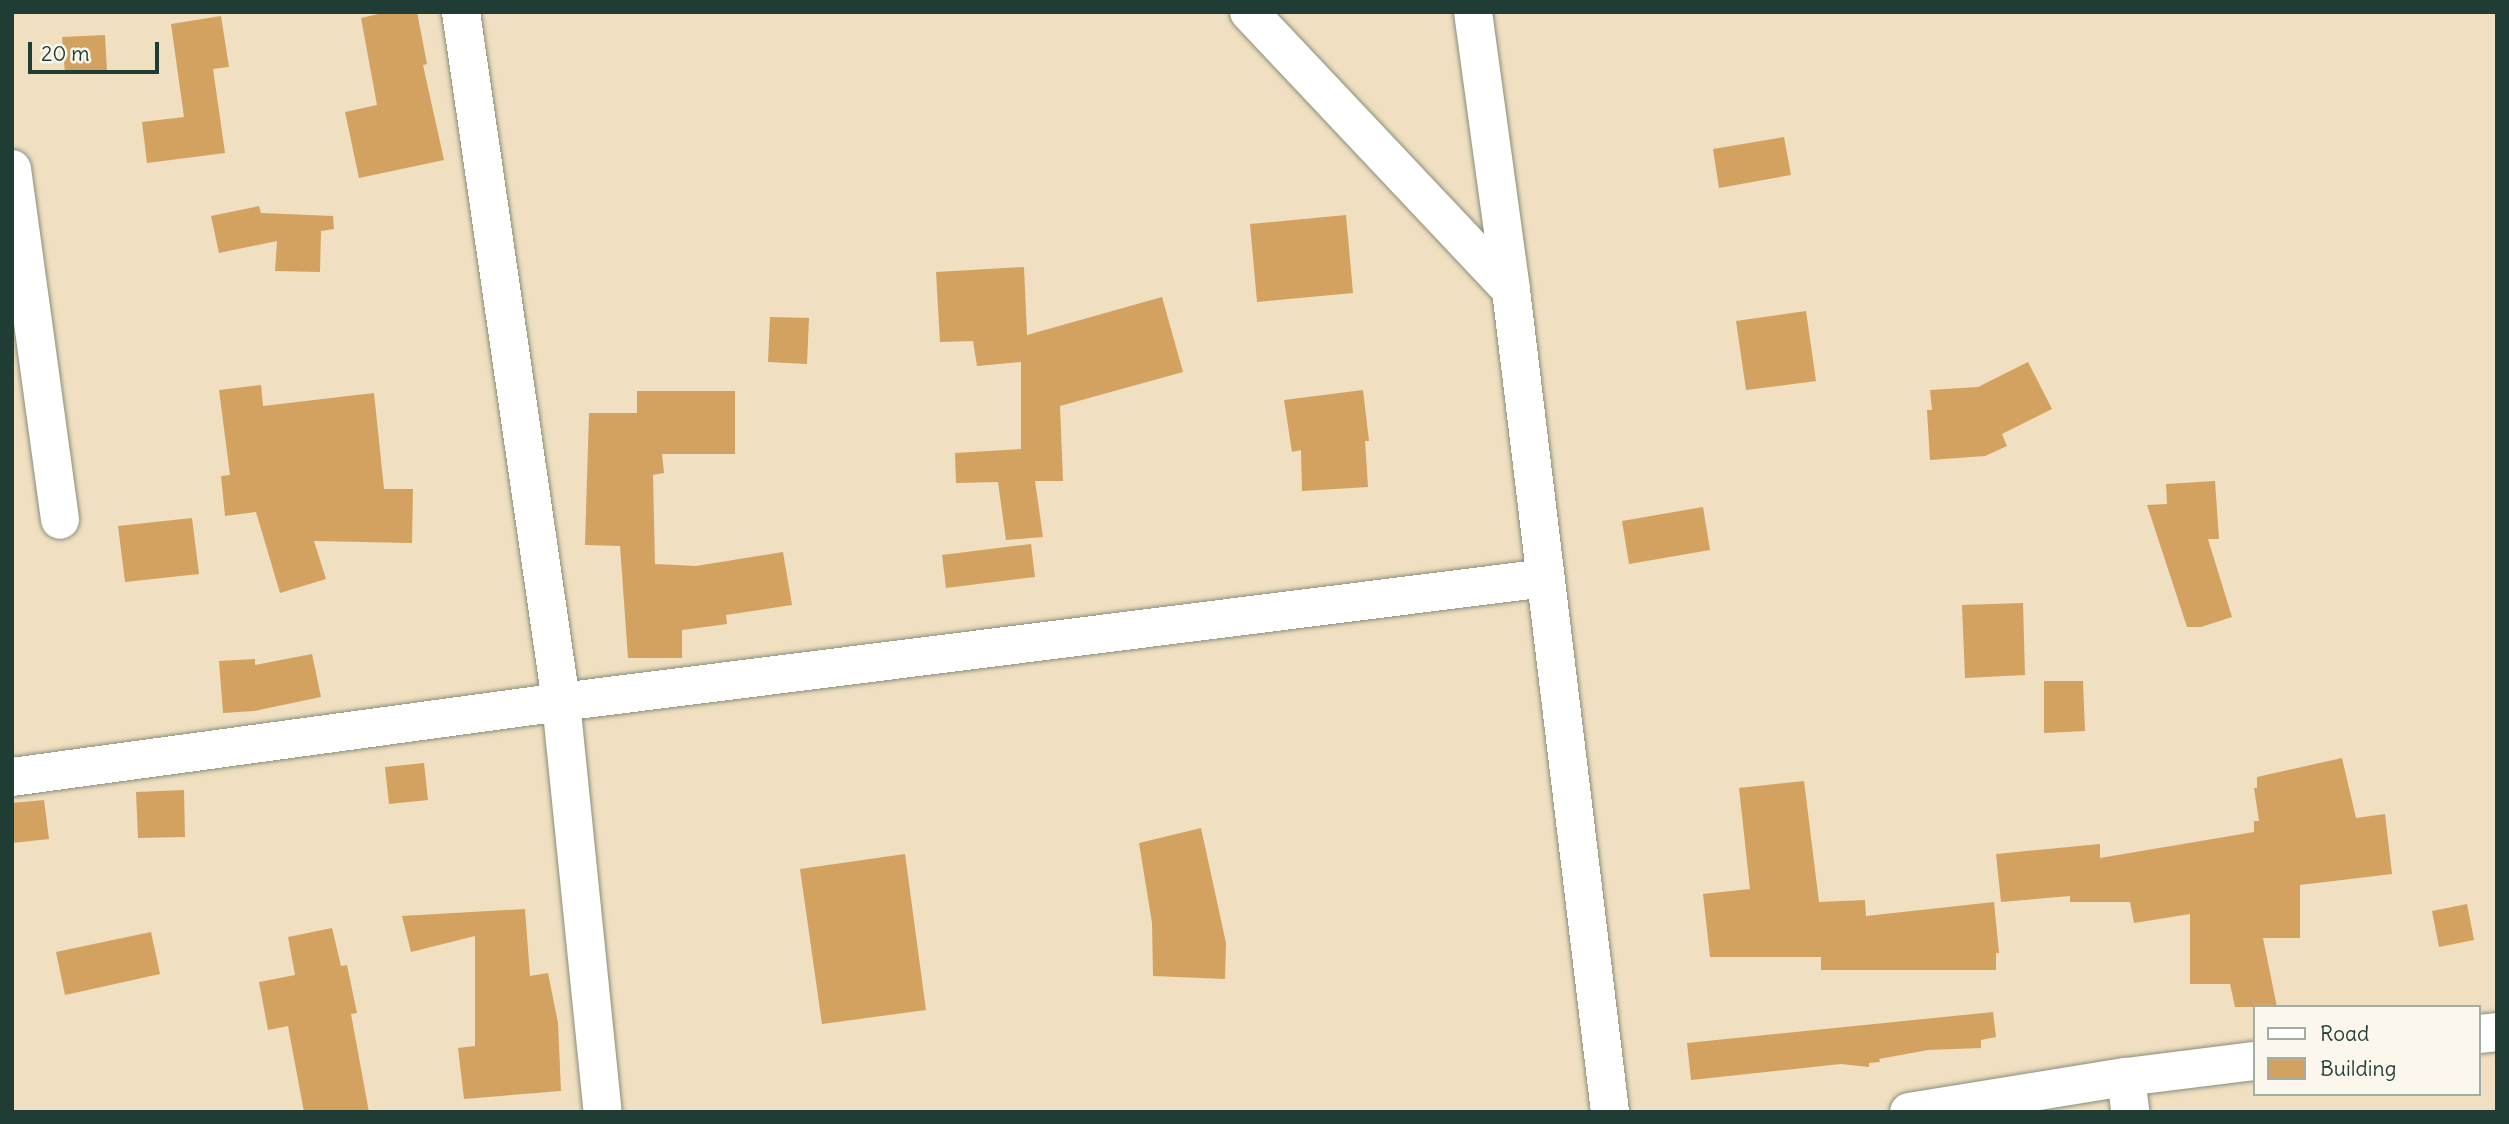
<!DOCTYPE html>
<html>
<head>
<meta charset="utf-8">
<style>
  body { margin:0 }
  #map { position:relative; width:2509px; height:1124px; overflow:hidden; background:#f0dfc0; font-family:Delius,sans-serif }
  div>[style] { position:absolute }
  .building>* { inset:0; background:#d3a260 }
  .roads { filter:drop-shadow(0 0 2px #888e7a) drop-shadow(0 0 2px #888e7a) }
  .street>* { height:38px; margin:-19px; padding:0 19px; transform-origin:19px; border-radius:19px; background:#fff }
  span { translate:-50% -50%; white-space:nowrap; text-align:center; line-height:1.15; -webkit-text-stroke:7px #fbf7ec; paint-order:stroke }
  .frame { position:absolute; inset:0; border:14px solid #1f3d34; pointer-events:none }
  .legend { position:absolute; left:2253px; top:1005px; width:228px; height:91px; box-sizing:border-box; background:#fbf7ec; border:2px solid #a3ada2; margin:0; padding:9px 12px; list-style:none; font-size:21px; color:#1f3d34 }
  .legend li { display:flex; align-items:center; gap:14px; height:35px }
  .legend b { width:35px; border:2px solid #a3ada2 }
  .scale { position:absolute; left:28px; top:42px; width:131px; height:32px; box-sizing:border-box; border:4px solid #1f3d34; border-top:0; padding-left:9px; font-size:21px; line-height:24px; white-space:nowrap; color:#1f3d34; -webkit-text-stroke:5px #fbf7ec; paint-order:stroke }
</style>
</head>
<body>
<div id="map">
  <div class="building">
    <div style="clip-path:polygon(387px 12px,417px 12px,427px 64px,423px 65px,444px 160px,359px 178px,345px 112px,377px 105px,361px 18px)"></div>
    <div style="clip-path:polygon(221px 16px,229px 67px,213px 69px,225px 153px,147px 163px,142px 122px,184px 117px,171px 24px)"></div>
    <div style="clip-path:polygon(105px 35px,107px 71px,65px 74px,62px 37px)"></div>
    <div style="clip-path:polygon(1784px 137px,1791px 175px,1719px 188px,1713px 149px)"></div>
    <div style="clip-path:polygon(259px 206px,261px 213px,333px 216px,334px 229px,321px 231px,320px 272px,275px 271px,277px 241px,219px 253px,211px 216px)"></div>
    <div style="clip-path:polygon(1346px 215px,1353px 293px,1257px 302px,1250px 224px)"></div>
    <div style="clip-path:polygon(1024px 267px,1027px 335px,1162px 297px,1183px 372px,1060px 406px,1063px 481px,1035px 481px,1043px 537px,1006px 540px,998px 482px,956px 483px,955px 453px,1021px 449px,1021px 362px,977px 366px,973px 341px,940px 342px,936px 272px)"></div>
    <div style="clip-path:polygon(1806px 311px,1816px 381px,1746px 390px,1736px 321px)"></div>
    <div style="clip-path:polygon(770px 317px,809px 318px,807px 364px,768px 362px)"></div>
    <div style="clip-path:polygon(2028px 362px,2052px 409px,2002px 434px,2007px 446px,1985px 456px,1930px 460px,1927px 410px,1932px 410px,1930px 390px,1978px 387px)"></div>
    <div style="clip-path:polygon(261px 385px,263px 406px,374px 393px,384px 489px,413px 489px,412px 543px,314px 541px,326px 579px,280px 593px,256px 512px,225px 516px,221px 476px,230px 475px,219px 390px)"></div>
    <div style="clip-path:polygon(1363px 390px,1369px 441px,1365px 441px,1368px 487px,1302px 491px,1301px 450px,1292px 452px,1284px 400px)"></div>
    <div style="clip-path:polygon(637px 391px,735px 391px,735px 454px,662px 454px,664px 473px,653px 475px,655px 564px,696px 566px,783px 552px,792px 605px,726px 615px,727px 624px,682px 630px,682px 658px,628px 658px,620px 546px,585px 545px,589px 413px,637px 413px)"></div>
    <div style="clip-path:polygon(2215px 481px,2219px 539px,2208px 539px,2232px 617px,2201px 627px,2187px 627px,2147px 505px,2167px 504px,2166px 484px)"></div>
    <div style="clip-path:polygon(1703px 507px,1710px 550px,1629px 564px,1622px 521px)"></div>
    <div style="clip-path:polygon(192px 518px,199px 574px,125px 582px,118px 526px)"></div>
    <div style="clip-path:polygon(1031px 544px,1035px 577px,946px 588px,942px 555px)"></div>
    <div style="clip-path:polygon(2023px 603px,2025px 675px,1965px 678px,1962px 605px)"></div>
    <div style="clip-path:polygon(312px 654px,321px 697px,254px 711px,223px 713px,219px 661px,255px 659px,255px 665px)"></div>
    <div style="clip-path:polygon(2044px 681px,2083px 681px,2085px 731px,2044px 733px)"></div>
    <div style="clip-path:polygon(2342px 758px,2356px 818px,2385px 814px,2392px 874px,2300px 885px,2300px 938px,2263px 938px,2277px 1007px,2235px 1007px,2230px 984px,2190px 984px,2190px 914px,2134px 923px,2130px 902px,2070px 902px,2070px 896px,2001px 902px,1996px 854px,2100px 844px,2100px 858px,2254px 832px,2254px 821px,2259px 821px,2254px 788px,2257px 788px,2257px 777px)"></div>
    <div style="clip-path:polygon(424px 763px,428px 800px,389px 804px,385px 767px)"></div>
    <div style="clip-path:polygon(1804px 781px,1819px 902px,1865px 900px,1866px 916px,1994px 902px,1999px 953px,1996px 953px,1996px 970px,1821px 970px,1821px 957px,1710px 957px,1703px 894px,1750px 889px,1739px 788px)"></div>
    <div style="clip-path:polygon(184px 790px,185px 837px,138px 838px,136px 792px)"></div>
    <div style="clip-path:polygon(44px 800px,49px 839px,12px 843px,12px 803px)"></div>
    <div style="clip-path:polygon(1201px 828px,1226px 943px,1225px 979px,1153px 976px,1152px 923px,1139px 843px)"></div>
    <div style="clip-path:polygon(905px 854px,926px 1010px,822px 1024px,800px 869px)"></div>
    <div style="clip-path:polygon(2467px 904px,2474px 940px,2439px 947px,2432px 911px)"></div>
    <div style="clip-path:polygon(525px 909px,530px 976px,548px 973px,558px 1023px,561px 1091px,464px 1099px,458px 1048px,475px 1046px,475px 936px,411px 952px,402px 916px)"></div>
    <div style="clip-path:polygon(332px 928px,341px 966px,347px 965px,357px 1013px,351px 1014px,369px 1112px,304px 1112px,288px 1026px,268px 1030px,259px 982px,295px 975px,288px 937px)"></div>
    <div style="clip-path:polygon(151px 932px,160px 974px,65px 995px,56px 952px)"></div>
    <div style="clip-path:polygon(1993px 1012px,1996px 1037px,1981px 1040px,1981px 1048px,1928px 1050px,1879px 1059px,1880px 1062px,1869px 1063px,1869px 1067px,1841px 1064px,1691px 1080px,1687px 1043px)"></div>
  </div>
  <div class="roads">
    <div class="street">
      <div style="left:461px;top:12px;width:697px;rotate:81.75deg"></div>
      <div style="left:561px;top:702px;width:412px;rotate:84.2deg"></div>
      <div style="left:1249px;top:12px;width:382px;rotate:46.7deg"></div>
      <div style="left:1473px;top:12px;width:281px;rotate:82.2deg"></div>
      <div style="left:1511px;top:290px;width:828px;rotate:83.13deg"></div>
      <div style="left:12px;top:169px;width:354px;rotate:82.2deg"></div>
      <div style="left:12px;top:777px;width:554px;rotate:-7.78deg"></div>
      <div style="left:561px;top:702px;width:992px;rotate:-7.18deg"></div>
      <div style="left:2479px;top:1034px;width:18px;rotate:-6deg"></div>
      <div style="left:2126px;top:1077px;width:35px;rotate:83deg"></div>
      <div style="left:1909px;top:1112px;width:220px;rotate:-9.2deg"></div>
      <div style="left:2126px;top:1077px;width:130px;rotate:-7.1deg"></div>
    </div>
  </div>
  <div class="frame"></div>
  <ul class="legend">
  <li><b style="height:9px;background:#fff"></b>Road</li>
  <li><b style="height:19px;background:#d3a260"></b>Building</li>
  </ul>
  <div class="scale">20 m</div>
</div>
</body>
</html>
